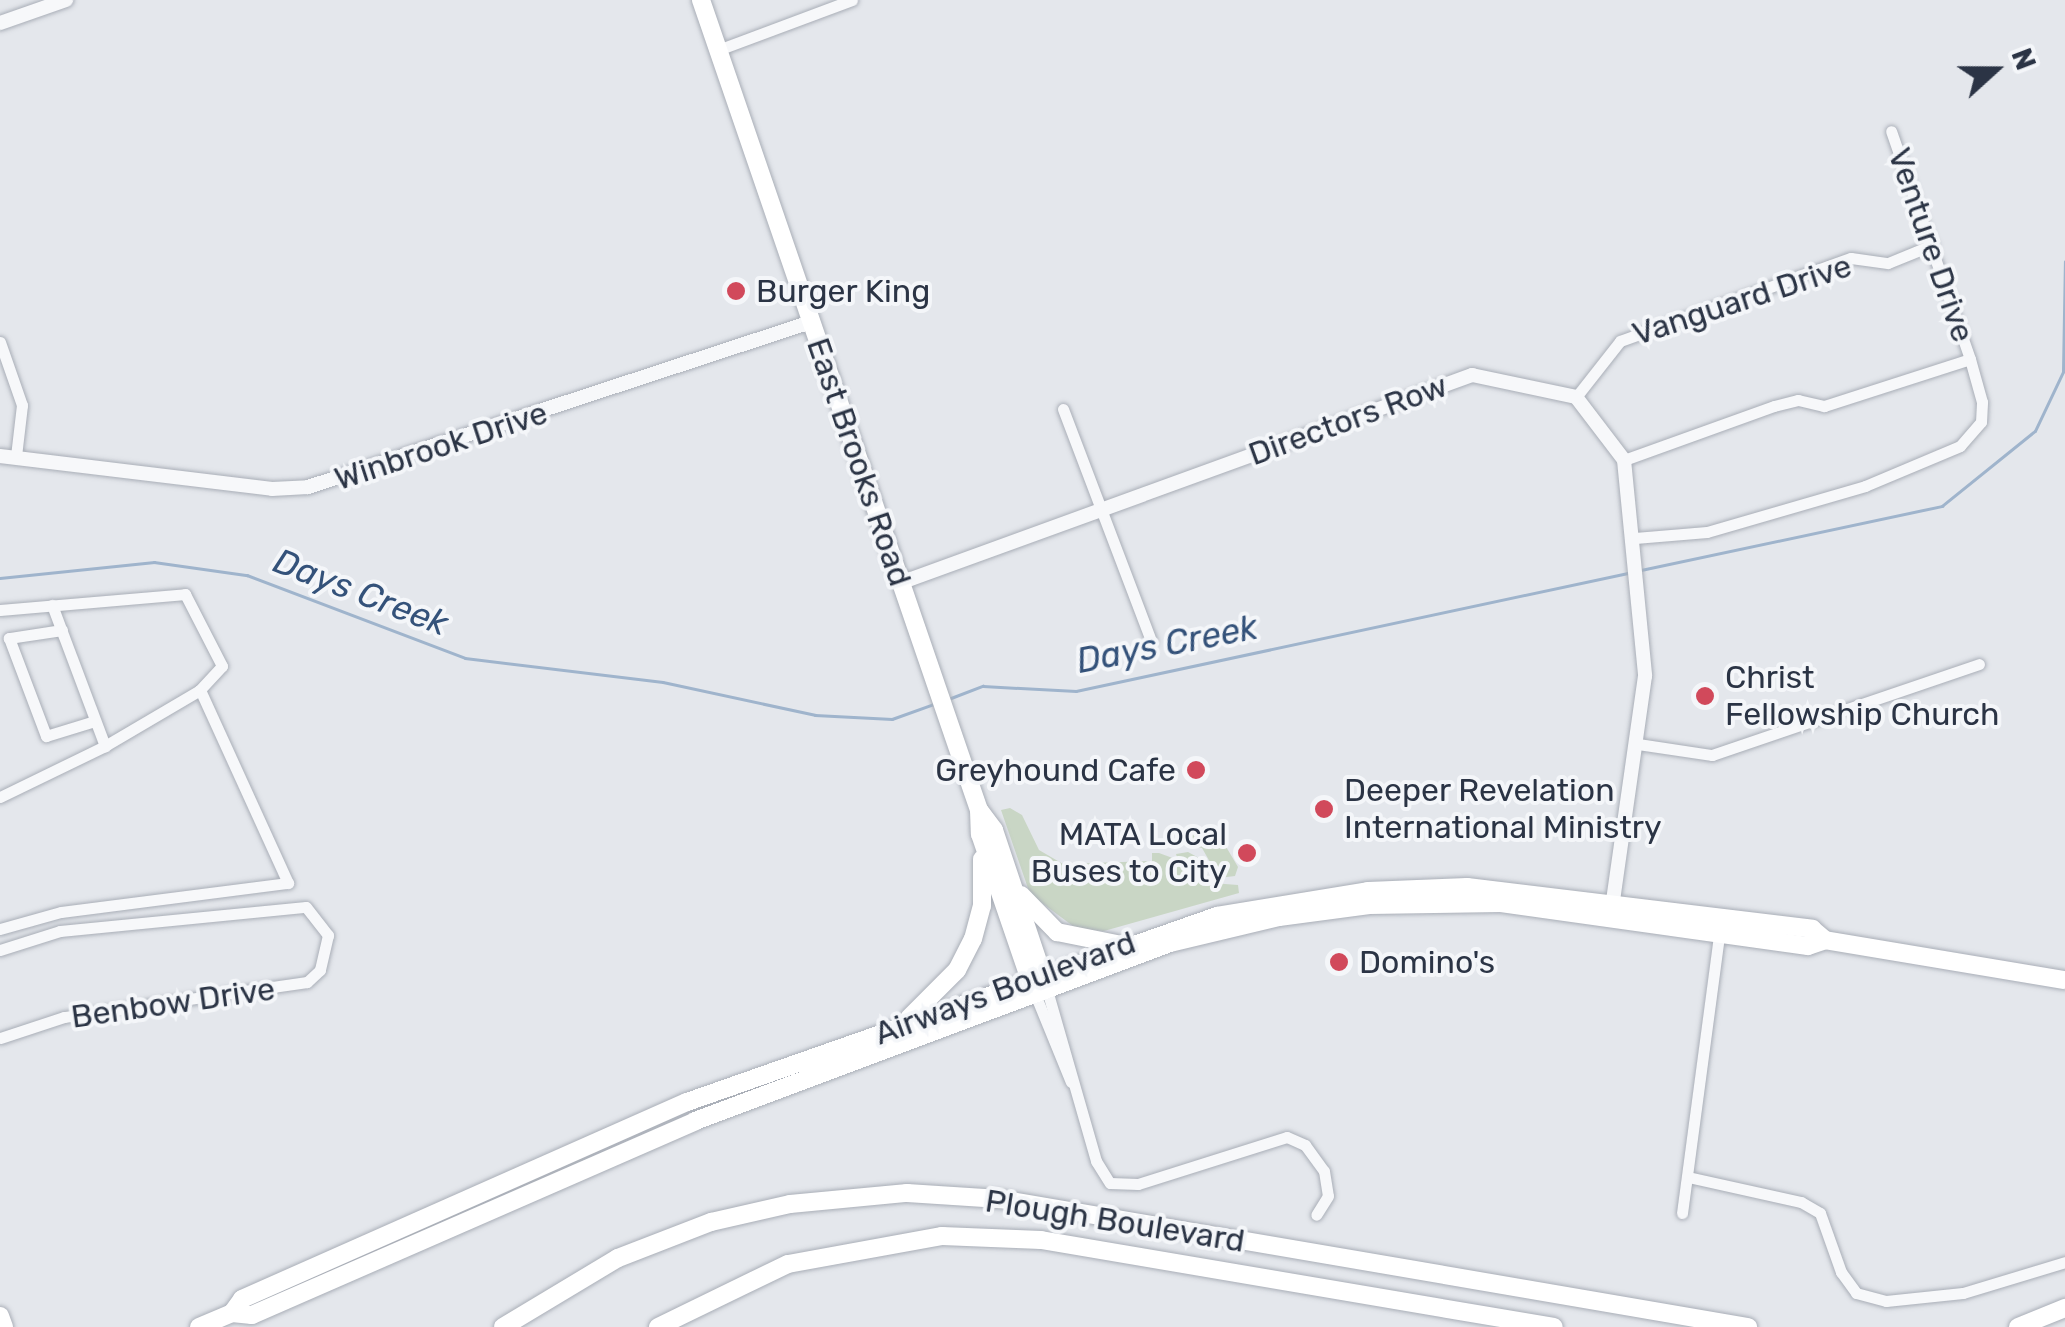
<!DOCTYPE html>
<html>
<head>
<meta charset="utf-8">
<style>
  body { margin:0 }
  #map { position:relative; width:2065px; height:1327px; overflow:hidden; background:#e4e7ec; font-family:Rubik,sans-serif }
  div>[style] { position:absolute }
  .green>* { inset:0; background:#c9d6c5 }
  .stream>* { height:2.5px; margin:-1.25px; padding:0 1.25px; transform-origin:1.25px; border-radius:1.25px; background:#9fb4cc }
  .roads { filter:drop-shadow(0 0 2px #a9aeb7) drop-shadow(0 0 2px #a9aeb7) }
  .minor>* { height:11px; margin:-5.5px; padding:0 5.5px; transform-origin:5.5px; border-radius:5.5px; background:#f7f8fa }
  .tertiary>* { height:14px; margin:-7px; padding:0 7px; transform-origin:7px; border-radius:7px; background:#f7f8fa }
  .primary>* { height:18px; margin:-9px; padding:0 9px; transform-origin:9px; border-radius:9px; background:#fff }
  .dots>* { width:28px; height:28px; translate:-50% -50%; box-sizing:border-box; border:5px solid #f4f6f9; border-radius:50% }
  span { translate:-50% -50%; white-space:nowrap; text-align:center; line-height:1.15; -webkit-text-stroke:8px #f4f6f9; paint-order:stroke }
  .street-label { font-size:32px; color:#2b3445 }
  .poi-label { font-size:32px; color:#2b3445 }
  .left { translate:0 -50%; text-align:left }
  .right { translate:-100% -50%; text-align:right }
  .water-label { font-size:35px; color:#34527a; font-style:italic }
  .north { position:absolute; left:1945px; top:20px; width:100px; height:100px; -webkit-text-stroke:8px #f4f6f9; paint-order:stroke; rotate:69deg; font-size:28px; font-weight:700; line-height:40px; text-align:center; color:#2b3445 }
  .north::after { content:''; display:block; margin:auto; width:35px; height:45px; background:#2b3445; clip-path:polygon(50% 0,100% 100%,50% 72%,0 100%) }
</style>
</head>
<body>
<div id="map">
  <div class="green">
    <div style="clip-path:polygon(1010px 808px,1022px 815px,1039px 850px,1063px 864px,1152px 861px,1152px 853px,1159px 853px,1178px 860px,1176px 854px,1188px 852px,1199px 858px,1212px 883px,1238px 885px,1239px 893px,1104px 931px,1077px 929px,1030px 894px,1001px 810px)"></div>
    <div style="clip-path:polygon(1180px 828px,1215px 828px,1238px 867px,1235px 876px,1219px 878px,1202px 848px,1176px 842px)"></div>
  </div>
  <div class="stream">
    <div style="left:1641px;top:570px;width:308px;rotate:-12deg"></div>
    <div style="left:1942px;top:506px;width:119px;rotate:-38.9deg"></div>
    <div style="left:2035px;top:431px;width:65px;rotate:-64.6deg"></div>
    <div style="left:2063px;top:372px;width:110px;rotate:-89deg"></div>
    <div style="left:0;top:578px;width:155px;rotate:-5.9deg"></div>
    <div style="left:154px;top:562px;width:94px;rotate:8deg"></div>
    <div style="left:247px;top:575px;width:233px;rotate:20.8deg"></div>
    <div style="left:465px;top:658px;width:199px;rotate:6.9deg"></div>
    <div style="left:663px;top:682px;width:156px;rotate:12.2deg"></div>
    <div style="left:815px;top:715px;width:77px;rotate:3deg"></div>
    <div style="left:892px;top:719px;width:45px;rotate:-19.7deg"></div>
    <div style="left:951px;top:698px;width:34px;rotate:-21deg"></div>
    <div style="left:983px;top:686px;width:93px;rotate:3.1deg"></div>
    <div style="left:1076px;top:691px;width:564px;rotate:-12.07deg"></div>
  </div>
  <div class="roads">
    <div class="minor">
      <div style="left:718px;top:50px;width:143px;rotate:-20.5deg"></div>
      <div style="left:0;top:342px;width:67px;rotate:70.8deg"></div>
      <div style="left:22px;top:405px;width:51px;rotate:96.7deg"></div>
      <div style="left:1576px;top:397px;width:71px;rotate:-51.8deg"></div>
      <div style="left:1620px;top:341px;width:245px;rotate:-19.8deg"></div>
      <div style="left:1851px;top:258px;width:37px;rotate:8deg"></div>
      <div style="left:1888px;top:263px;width:48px;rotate:-22.2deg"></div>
      <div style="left:1063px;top:409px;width:248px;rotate:69.2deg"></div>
      <div style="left:1624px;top:460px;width:159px;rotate:-19.8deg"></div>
      <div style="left:1774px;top:406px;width:25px;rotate:-14deg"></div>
      <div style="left:1798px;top:400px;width:27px;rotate:13deg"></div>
      <div style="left:1824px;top:406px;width:153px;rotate:-17.8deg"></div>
      <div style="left:1635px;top:538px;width:72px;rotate:-4.8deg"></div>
      <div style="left:1707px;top:532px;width:165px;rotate:-16.2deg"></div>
      <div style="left:1865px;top:486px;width:103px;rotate:-22.8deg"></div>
      <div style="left:1960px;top:446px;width:32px;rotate:-49deg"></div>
      <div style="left:1981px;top:422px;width:20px;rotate:-87deg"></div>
      <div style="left:1982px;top:402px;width:45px;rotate:-105.6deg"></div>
      <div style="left:1970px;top:359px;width:241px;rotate:-109.1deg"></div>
      <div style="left:52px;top:605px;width:151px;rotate:69.4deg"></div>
      <div style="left:0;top:610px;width:186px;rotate:-4.9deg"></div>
      <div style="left:185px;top:594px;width:81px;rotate:62.8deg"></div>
      <div style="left:222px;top:666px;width:33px;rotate:133deg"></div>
      <div style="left:200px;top:690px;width:110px;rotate:149.5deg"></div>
      <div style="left:105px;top:746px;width:117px;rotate:154.1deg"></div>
      <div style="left:62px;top:630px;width:54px;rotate:171.4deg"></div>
      <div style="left:9px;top:638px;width:105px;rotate:69.3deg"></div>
      <div style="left:46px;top:736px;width:51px;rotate:-17deg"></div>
      <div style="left:1638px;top:744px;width:75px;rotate:8.5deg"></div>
      <div style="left:1712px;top:755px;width:282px;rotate:-18.8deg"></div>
      <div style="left:0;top:929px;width:63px;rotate:-15.6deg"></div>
      <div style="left:61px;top:912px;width:229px;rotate:-7.3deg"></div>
      <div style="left:288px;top:883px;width:212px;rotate:-114.5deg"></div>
      <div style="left:0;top:950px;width:63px;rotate:-17.6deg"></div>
      <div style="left:60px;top:931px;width:247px;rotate:-5.6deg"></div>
      <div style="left:306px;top:907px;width:36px;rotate:52deg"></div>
      <div style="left:328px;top:935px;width:36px;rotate:103deg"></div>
      <div style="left:320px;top:970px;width:18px;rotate:137deg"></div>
      <div style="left:307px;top:982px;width:246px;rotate:171.8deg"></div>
      <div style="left:64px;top:1017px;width:67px;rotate:161.8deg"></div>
      <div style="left:1047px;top:990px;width:178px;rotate:74deg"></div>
      <div style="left:1096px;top:1161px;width:26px;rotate:58deg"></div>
      <div style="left:1110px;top:1183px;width:28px;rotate:2deg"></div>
      <div style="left:1138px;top:1184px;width:156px;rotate:-17.5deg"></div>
      <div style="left:1287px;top:1137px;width:20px;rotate:24deg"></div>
      <div style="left:1305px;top:1145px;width:32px;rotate:54deg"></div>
      <div style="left:1324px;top:1171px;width:25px;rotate:81deg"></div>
      <div style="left:1328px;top:1196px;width:22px;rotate:122deg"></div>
      <div style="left:1035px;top:994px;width:95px;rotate:67.8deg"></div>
      <div style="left:1688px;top:1177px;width:116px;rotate:12.5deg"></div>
      <div style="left:1801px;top:1202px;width:22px;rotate:30deg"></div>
      <div style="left:1820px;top:1213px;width:63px;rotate:70.4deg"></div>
      <div style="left:1841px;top:1272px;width:26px;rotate:54deg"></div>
      <div style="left:1856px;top:1293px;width:31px;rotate:15deg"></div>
      <div style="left:1886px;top:1301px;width:77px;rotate:-5.9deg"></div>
      <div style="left:1963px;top:1293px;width:107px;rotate:-16.9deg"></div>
      <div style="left:1682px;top:1213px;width:286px;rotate:-82.4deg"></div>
    </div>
    <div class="tertiary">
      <div style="left:0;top:23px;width:70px;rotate:-19.2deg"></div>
      <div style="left:0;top:456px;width:274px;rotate:6.9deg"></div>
      <div style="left:272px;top:489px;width:36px;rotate:-3deg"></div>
      <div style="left:308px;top:487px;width:529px;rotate:-18.16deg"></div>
      <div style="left:900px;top:583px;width:609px;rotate:-19.98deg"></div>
      <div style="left:1472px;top:375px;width:106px;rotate:11.9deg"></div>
      <div style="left:1576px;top:397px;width:79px;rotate:52.7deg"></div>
      <div style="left:1624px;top:460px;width:217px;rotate:84.4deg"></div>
      <div style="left:1645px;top:676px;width:240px;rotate:98.1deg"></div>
    </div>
    <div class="primary">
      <div style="left:701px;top:0;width:856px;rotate:71.06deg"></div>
      <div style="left:979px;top:810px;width:24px;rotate:88deg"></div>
      <div style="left:980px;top:834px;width:164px;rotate:71.1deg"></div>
      <div style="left:979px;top:810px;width:25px;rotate:53deg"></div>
      <div style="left:994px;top:830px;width:163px;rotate:71.5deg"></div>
      <div style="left:1021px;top:895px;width:52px;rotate:45.8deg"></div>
      <div style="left:1057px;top:932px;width:61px;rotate:11.3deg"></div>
      <div style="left:909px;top:1018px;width:68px;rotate:-45deg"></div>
      <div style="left:957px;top:970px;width:35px;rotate:-63deg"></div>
      <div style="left:973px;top:939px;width:34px;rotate:-75deg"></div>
      <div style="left:982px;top:906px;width:47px;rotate:-90deg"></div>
      <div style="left:232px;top:1313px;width:17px;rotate:-54deg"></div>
      <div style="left:242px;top:1299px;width:487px;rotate:-23.9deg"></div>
      <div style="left:687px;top:1102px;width:562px;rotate:-19.34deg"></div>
      <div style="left:1217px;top:916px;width:153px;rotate:-9.4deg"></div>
      <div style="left:1368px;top:891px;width:99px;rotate:-2.3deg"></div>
      <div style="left:1467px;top:887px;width:348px;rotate:6.9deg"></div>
      <div style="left:1812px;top:929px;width:17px;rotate:40deg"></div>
      <div style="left:0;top:1316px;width:12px;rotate:70deg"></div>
      <div style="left:199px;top:1327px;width:36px;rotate:-23deg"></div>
      <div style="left:232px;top:1313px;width:20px;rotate:6deg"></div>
      <div style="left:252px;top:1315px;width:484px;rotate:-23.6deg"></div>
      <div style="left:695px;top:1121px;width:507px;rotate:-20.54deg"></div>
      <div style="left:1170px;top:943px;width:112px;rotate:-13.4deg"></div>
      <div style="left:1279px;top:917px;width:91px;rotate:-7.6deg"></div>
      <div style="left:1369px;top:905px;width:132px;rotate:-0.9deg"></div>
      <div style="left:1501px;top:903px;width:310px;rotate:8deg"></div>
      <div style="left:1808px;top:946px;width:18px;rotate:-19deg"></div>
      <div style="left:1825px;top:940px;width:243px;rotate:9.5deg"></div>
      <div style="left:503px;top:1327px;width:134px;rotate:-31deg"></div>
      <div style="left:618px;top:1258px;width:100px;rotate:-21.2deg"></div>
      <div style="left:711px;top:1222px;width:81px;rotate:-12.8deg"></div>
      <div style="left:790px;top:1204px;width:118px;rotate:-5.4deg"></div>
      <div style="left:907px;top:1193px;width:93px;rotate:3.7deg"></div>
      <div style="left:1000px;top:1199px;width:759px;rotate:9.71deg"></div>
      <div style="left:658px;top:1327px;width:144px;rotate:-25.9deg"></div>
      <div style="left:788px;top:1264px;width:157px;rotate:-10.3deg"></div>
      <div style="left:942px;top:1236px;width:99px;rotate:2.3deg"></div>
      <div style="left:1041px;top:1240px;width:520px;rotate:9.63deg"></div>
      <div style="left:2018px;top:1327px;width:51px;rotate:-22deg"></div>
    </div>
  </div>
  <div class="dots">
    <div style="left:736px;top:291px;background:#d1495b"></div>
    <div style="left:1705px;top:696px;background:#d1495b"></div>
    <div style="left:1196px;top:770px;background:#d1495b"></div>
    <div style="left:1324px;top:809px;background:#d1495b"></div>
    <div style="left:1247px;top:853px;background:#d1495b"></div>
    <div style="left:1339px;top:962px;background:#d1495b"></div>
  </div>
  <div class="street-label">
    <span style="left:1931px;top:245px;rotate:71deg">Venture Drive</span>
    <span style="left:1742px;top:300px;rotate:-18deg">Vanguard Drive</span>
    <span style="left:1348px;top:420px;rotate:-20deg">Directors Row</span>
    <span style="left:441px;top:446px;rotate:-18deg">Winbrook Drive</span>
    <span style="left:859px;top:462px;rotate:71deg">East Brooks Road</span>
    <span style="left:1005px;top:988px;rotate:-20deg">Airways Boulevard</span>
    <span style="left:173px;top:1003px;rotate:-8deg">Benbow Drive</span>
    <span style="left:1115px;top:1221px;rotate:9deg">Plough Boulevard</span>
  </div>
  <div class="poi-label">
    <span class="left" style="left:756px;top:291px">Burger King</span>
    <span class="left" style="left:1725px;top:696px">Christ<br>Fellowship Church</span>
    <span class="right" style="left:1176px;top:770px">Greyhound Cafe</span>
    <span class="left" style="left:1344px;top:809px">Deeper Revelation<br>International Ministry</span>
    <span class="right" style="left:1227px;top:853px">MATA Local<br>Buses to City</span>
    <span class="left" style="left:1359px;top:962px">Domino's</span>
  </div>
  <div class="water-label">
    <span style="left:361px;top:592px;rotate:21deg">Days Creek</span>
    <span style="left:1167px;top:644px;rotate:-11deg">Days Creek</span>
  </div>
  <div class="north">N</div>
</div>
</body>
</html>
